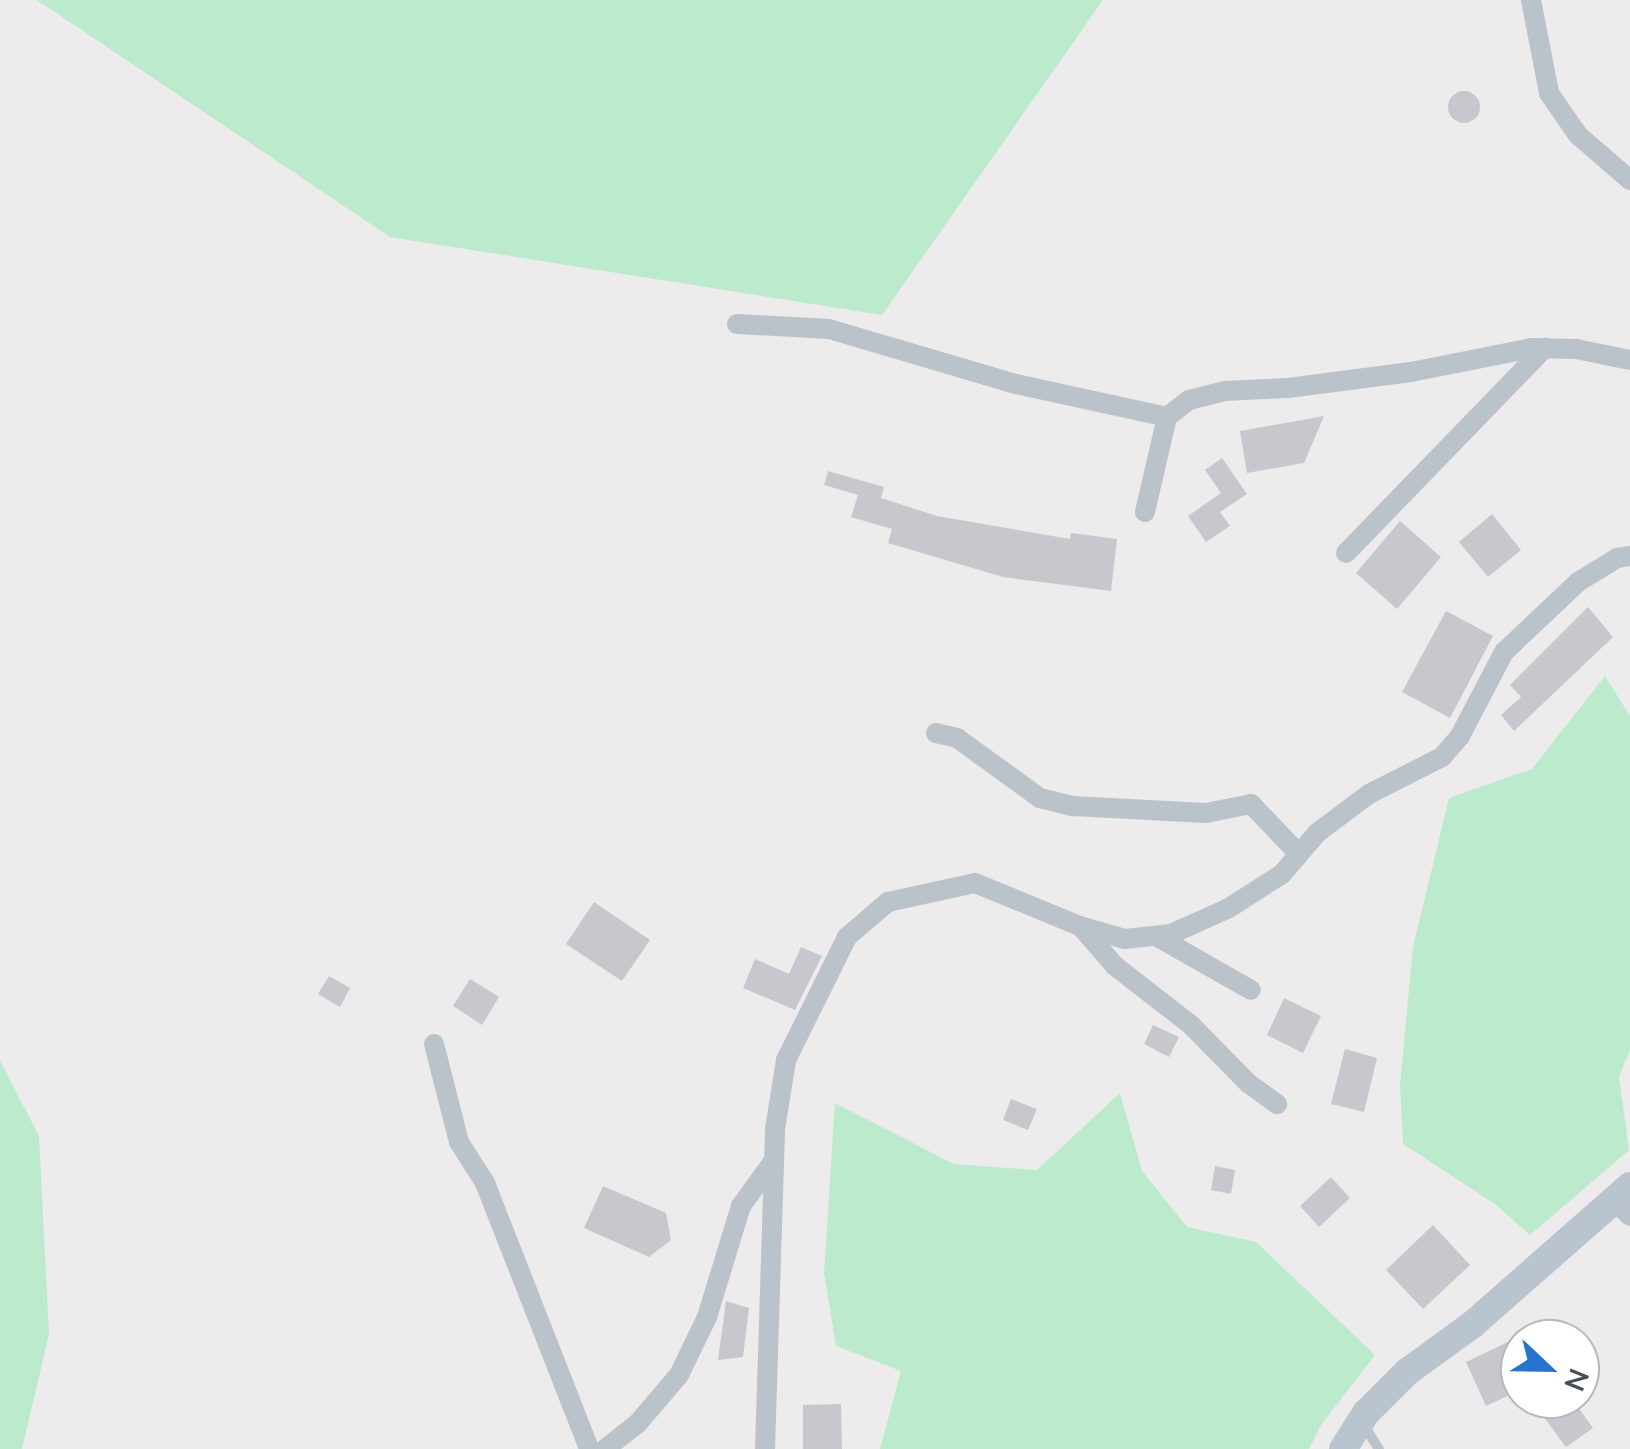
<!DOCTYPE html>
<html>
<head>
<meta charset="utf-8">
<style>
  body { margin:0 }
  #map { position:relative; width:1630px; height:1449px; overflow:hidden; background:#eeebec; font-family:"Nunito Sans",sans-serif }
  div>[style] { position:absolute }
  .green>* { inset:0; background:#bceacd }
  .building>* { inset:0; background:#c7c8ce }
  .round { border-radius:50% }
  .lane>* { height:10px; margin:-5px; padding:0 5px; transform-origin:5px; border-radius:5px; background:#bbc3ca }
  .street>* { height:20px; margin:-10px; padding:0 10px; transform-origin:10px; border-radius:10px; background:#bbc3ca }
  .secondary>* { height:28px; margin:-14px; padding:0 14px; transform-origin:14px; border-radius:14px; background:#bac4ce }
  span { translate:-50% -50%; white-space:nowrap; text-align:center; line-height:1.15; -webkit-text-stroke:9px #fff; paint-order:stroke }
  .north { position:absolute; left:1500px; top:1319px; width:100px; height:100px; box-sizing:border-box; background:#fff; border:2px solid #b5b9bc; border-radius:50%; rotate:112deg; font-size:28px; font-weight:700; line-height:40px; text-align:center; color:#464f57 }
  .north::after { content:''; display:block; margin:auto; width:35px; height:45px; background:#2773cd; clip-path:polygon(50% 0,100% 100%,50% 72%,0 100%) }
</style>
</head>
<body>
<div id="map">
  <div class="green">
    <div style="clip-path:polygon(37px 0,1103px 0,882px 315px,390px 237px)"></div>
    <div style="clip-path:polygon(1605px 676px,1630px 716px,1630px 1050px,1619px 1076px,1629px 1150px,1530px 1235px,1495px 1204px,1403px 1144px,1400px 1085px,1413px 947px,1449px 798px,1532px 769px)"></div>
    <div style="clip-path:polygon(0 1061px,39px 1136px,49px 1334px,22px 1449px,0 1449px)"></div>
    <div style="clip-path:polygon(1120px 1093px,1142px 1171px,1187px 1227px,1256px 1242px,1375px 1355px,1321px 1425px,1309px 1449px,880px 1449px,901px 1371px,836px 1346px,824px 1273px,835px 1103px,954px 1164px,1037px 1170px)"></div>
  </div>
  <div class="building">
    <div class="round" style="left:1448px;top:91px;width:32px;height:32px"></div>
    <div style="clip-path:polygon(1324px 416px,1304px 463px,1247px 473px,1240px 431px)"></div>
    <div style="clip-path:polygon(1222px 458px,1247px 494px,1220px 512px,1230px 526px,1206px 542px,1188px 516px,1221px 493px,1205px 470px)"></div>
    <div style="clip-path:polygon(828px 471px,884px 487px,881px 498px,937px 516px,1070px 539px,1071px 533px,1117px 539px,1111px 591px,1003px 577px,888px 543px,892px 529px,851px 517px,858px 495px,824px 485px)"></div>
    <div style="clip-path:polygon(1492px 514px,1521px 550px,1488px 577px,1459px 542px)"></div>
    <div style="clip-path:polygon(1400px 521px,1441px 557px,1397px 609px,1356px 573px)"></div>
    <div style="clip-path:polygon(1588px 607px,1613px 637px,1514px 731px,1501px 715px,1521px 697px,1510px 685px)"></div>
    <div style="clip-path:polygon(1446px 611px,1493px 636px,1450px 718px,1402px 692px)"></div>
    <div style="clip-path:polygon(594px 902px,650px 940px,622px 981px,566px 944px)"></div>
    <div style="clip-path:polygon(801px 947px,822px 956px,795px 1010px,743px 988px,755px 959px,789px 974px)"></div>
    <div style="clip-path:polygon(329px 976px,350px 988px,340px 1007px,318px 994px)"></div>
    <div style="clip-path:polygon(470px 979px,499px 997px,482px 1025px,453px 1006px)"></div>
    <div style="clip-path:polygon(1284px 998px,1321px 1016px,1303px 1053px,1267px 1035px)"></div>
    <div style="clip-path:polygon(1153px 1025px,1179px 1037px,1169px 1057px,1144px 1044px)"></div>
    <div style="clip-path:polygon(1345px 1049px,1377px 1058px,1364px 1112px,1331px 1104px)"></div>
    <div style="clip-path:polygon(1011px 1099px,1037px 1109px,1028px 1130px,1003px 1120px)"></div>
    <div style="clip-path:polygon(1215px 1166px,1235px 1170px,1231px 1194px,1211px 1190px)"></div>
    <div style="clip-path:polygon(1331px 1177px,1350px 1198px,1319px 1227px,1300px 1206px)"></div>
    <div style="clip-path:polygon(603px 1186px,666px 1213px,671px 1240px,649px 1257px,584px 1228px)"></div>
    <div style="clip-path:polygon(1433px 1225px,1470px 1265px,1423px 1309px,1386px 1270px)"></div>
    <div style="clip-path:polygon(726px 1301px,749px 1308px,743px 1357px,718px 1360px)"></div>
    <div style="clip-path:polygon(1520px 1336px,1520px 1390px,1486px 1406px,1466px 1362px)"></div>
    <div style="clip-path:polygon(1566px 1399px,1572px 1399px,1593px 1428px,1566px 1447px,1543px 1416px)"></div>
    <div style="clip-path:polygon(841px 1404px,842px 1449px,803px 1449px,803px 1405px)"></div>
  </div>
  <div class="lane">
    <div style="left:1362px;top:1422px;width:32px;rotate:58deg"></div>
  </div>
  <div class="street">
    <div style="left:1531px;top:0;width:95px;rotate:79deg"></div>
    <div style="left:1549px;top:93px;width:51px;rotate:55.4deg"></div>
    <div style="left:1578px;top:135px;width:69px;rotate:40.9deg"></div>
    <div style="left:737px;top:324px;width:92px;rotate:3.1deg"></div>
    <div style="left:829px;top:329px;width:195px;rotate:16.4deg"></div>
    <div style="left:1016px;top:384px;width:155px;rotate:12.3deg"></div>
    <div style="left:1145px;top:512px;width:98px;rotate:-77deg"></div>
    <div style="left:1167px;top:417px;width:28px;rotate:-38deg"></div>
    <div style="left:1189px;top:400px;width:36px;rotate:-14deg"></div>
    <div style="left:1224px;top:391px;width:64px;rotate:-2.7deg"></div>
    <div style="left:1288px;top:388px;width:124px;rotate:-7.4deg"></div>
    <div style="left:1411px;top:372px;width:123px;rotate:-11.2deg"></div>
    <div style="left:1532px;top:348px;width:44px;rotate:1.3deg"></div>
    <div style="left:1576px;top:349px;width:55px;rotate:11.5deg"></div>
    <div style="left:1346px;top:553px;width:286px;rotate:-45.9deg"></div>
    <div style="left:936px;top:733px;width:22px;rotate:13deg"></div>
    <div style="left:957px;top:738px;width:102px;rotate:35.9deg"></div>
    <div style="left:1040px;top:798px;width:34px;rotate:14deg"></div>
    <div style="left:1073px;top:806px;width:133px;rotate:3deg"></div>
    <div style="left:1206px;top:813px;width:46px;rotate:-11.3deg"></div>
    <div style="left:1251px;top:804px;width:69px;rotate:46.2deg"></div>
    <div style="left:1082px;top:928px;width:50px;rotate:49deg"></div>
    <div style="left:1115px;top:966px;width:96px;rotate:37.8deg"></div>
    <div style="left:1191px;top:1025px;width:81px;rotate:45.5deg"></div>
    <div style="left:1248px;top:1083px;width:36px;rotate:36deg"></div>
    <div style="left:1156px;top:936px;width:109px;rotate:29.6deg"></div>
    <div style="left:434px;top:1044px;width:101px;rotate:75.7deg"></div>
    <div style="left:459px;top:1142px;width:49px;rotate:57.6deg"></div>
    <div style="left:485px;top:1183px;width:286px;rotate:68.6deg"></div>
    <div style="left:1613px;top:1200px;width:23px;rotate:43deg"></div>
    <div style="left:605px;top:1449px;width:42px;rotate:-38.2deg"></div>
    <div style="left:638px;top:1423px;width:63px;rotate:-49.5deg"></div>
    <div style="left:679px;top:1375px;width:64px;rotate:-64.2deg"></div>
    <div style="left:707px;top:1317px;width:116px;rotate:-73deg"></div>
    <div style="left:741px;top:1206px;width:53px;rotate:-54.2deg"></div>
    <div style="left:765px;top:1449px;width:320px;rotate:-88.2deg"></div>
    <div style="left:775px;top:1129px;width:70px;rotate:-80.9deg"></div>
    <div style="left:786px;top:1060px;width:137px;rotate:-63.6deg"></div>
    <div style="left:847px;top:937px;width:54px;rotate:-40.5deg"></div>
    <div style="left:888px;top:902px;width:89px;rotate:-12.3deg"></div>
    <div style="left:975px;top:883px;width:113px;rotate:22.3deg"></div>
    <div style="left:1080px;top:926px;width:47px;rotate:16.1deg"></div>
    <div style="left:1125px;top:939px;width:46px;rotate:-6.2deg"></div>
    <div style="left:1171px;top:934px;width:64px;rotate:-24.1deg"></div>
    <div style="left:1229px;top:908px;width:63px;rotate:-32.7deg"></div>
    <div style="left:1282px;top:874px;width:54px;rotate:-49.5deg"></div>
    <div style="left:1317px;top:833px;width:65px;rotate:-36.9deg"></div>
    <div style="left:1369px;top:794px;width:82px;rotate:-26.9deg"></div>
    <div style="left:1442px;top:757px;width:28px;rotate:-49deg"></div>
    <div style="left:1460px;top:736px;width:95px;rotate:-62.4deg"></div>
    <div style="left:1504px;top:652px;width:102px;rotate:-43.4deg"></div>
    <div style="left:1578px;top:582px;width:46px;rotate:-31.6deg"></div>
    <div style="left:1617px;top:558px;width:13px;rotate:-9deg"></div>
  </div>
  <div class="secondary">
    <div style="left:1343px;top:1449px;width:43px;rotate:-57.4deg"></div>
    <div style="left:1366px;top:1413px;width:58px;rotate:-45deg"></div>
    <div style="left:1407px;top:1372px;width:82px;rotate:-36deg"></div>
    <div style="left:1473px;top:1324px;width:209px;rotate:-41.3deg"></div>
  </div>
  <div class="north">N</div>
</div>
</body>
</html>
